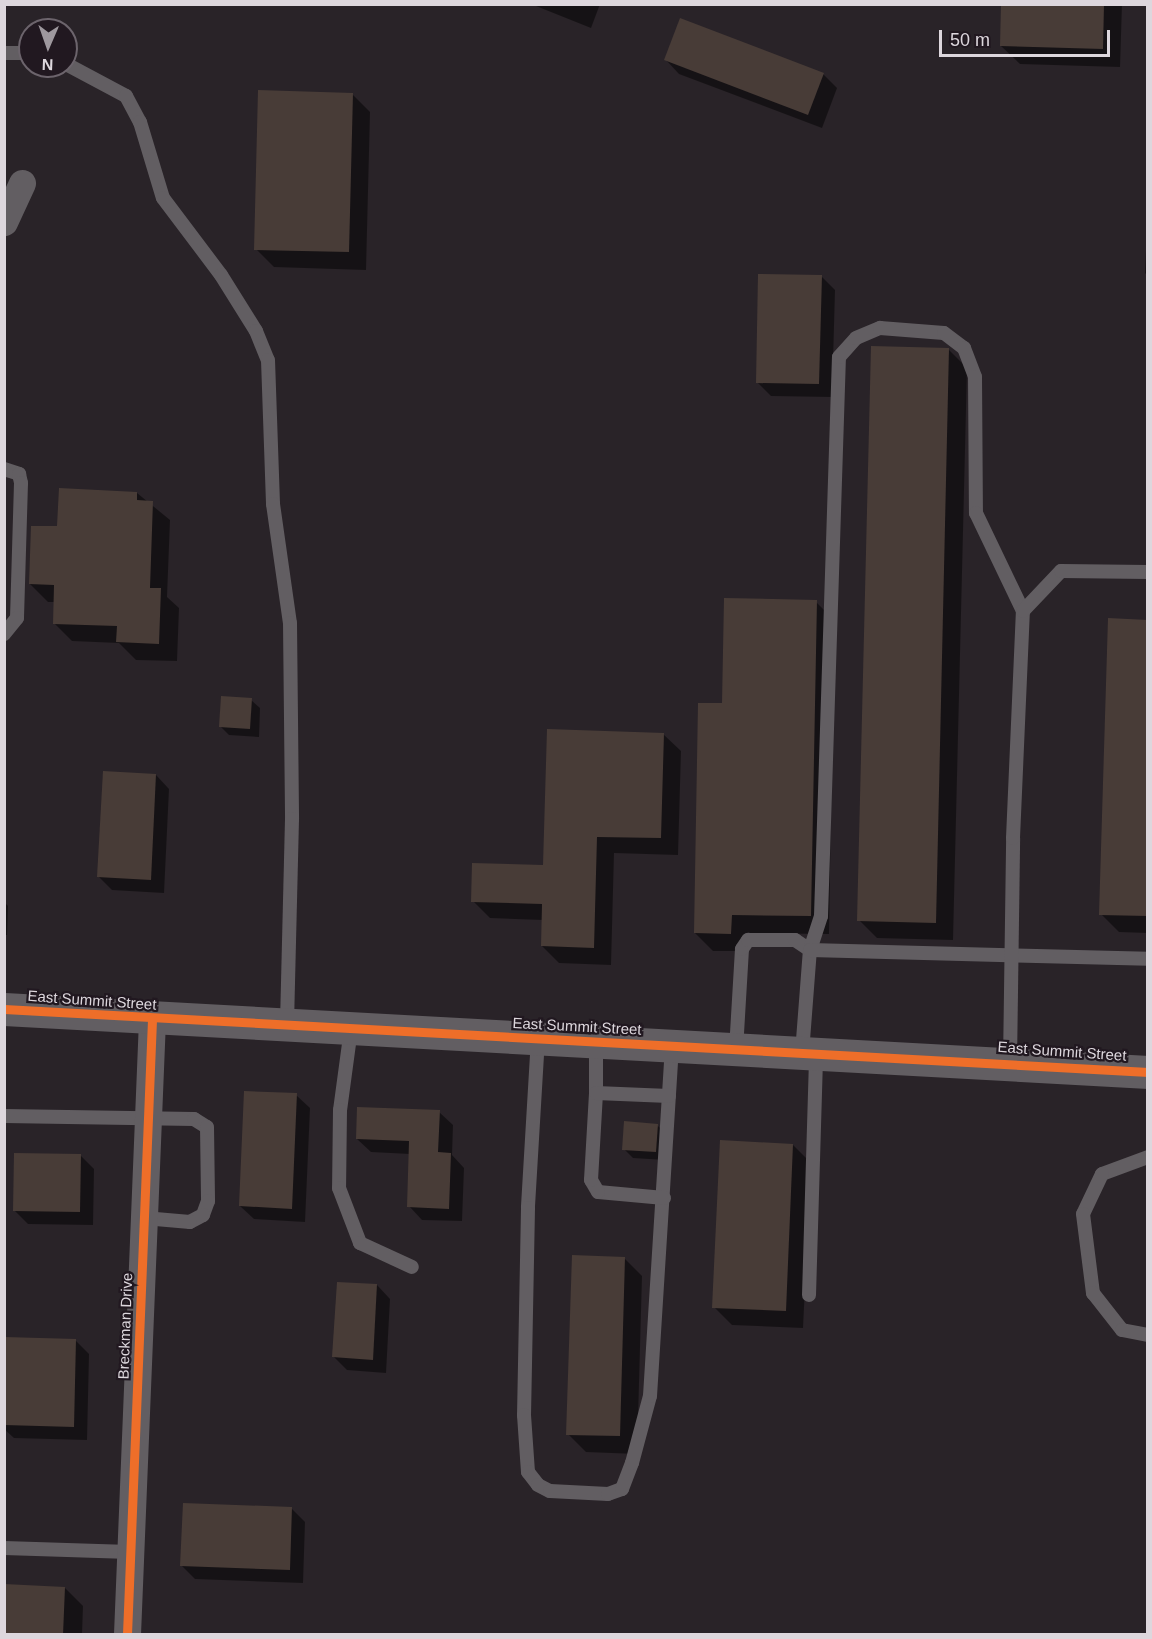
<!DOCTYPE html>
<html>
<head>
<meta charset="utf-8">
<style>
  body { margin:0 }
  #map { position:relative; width:1152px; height:1639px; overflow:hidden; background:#292328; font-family:Arial,sans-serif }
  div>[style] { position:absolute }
  .shadow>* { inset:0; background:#0007 }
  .building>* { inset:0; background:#483c37 }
  .service>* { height:14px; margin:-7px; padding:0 7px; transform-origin:7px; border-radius:7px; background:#625e62 }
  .minor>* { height:27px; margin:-13.5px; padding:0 13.5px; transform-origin:13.5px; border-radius:13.5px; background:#625e62 }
  .tertiary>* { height:33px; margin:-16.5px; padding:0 16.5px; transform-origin:16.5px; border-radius:16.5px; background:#625e62 }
  .cycleway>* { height:9px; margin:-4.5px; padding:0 4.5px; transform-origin:4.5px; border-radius:4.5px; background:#ee6e29 }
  span { translate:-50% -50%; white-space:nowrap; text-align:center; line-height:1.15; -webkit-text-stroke:4.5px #211820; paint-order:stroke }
  .street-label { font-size:15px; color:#ddd7dd }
  .frame { position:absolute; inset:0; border:6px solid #ddd7dd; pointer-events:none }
  .north { position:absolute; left:18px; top:18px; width:60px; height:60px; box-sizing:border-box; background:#211820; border:2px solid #6c646c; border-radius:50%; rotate:182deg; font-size:16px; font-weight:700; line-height:24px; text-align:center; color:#ddd7dd }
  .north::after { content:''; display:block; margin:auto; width:21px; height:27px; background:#9e989e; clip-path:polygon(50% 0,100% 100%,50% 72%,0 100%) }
  .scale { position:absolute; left:939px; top:30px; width:171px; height:27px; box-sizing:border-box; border:3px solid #ddd7dd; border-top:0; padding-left:8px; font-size:18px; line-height:21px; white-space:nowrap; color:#ddd7dd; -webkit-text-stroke:4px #211820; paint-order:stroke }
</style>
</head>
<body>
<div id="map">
  <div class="shadow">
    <div style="clip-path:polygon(531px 4px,600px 4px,591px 28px)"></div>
    <div style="clip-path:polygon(1003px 4px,1122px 4px,1120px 67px,1020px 64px,1001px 46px)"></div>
    <div style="clip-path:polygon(666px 60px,823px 74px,837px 88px,822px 128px,679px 74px)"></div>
    <div style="clip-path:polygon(352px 94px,370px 112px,366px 270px,274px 267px,256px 249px)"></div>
    <div style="clip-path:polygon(1148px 205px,1148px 276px,1145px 273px)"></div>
    <div style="clip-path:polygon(821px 276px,835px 290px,832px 397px,771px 396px,757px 382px)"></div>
    <div style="clip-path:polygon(949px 350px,967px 368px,953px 940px,877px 938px,859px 920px)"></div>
    <div style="clip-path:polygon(137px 493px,170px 520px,167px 597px,179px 608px,177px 661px,136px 660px,119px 643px,72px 641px,54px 623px,55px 602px,48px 602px,30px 584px,59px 528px)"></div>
    <div style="clip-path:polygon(816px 602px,834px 620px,829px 934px,749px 933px,749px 951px,713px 951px,695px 933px,724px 705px)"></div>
    <div style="clip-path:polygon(1148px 621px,1148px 933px,1119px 932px,1101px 914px)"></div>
    <div style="clip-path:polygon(251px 700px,260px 708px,259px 737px,229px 735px,220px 726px)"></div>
    <div style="clip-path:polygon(663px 734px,681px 751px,678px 855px,614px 853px,611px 965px,559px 963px,542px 946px,543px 920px,490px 918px,473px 901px,544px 867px)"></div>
    <div style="clip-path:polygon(156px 775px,169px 789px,164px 893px,112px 890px,99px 877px)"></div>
    <div style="clip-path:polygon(4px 902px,8px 906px,7px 935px,4px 935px)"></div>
    <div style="clip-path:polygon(296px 1095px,310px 1108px,305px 1222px,254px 1219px,240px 1206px)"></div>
    <div style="clip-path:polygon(439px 1112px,453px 1125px,452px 1155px,464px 1168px,462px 1221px,422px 1220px,409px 1206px,410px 1154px,371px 1152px,357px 1139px)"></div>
    <div style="clip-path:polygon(657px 1125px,666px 1134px,665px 1160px,633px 1158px,624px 1149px)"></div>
    <div style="clip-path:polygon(793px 1145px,811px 1163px,803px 1328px,732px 1325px,714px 1307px)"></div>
    <div style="clip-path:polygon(81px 1156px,94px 1169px,93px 1225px,28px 1224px,14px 1210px)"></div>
    <div style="clip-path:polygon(624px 1258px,642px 1276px,637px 1454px,586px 1452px,568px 1434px)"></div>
    <div style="clip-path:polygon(377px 1285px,390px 1299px,386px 1373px,347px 1370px,334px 1357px)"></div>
    <div style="clip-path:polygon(4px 1339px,76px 1341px,89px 1354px,87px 1440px,14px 1438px,4px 1429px)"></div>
    <div style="clip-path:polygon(292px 1509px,305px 1522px,303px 1583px,195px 1579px,181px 1565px)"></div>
    <div style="clip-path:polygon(65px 1588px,83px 1606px,82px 1634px,4px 1634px)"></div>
  </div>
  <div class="building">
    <div style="clip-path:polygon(1001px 4px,1104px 4px,1103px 49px,1000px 46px)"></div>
    <div style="clip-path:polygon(680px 18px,824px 73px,808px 115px,664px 60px)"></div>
    <div style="clip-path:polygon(258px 90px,353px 93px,349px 252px,254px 250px)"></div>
    <div style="clip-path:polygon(758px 274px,822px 275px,819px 384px,756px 383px)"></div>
    <div style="clip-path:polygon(871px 346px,949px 348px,936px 923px,857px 921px)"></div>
    <div style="clip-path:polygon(59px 488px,137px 492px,137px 500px,153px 501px,150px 588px,161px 588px,159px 644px,116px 642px,117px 626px,53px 624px,54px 585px,29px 584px,31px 526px,57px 526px)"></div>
    <div style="clip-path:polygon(724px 598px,817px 600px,811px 916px,732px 915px,731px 934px,694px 933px,698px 703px,722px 703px)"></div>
    <div style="clip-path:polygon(1108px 618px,1148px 620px,1148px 916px,1099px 915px)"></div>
    <div style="clip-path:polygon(221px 696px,252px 698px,250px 729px,219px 727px)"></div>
    <div style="clip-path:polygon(547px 729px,664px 733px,661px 838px,597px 837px,594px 948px,541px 946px,542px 904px,471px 902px,472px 863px,543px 865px)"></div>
    <div style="clip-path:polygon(103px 771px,156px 774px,151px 880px,97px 877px)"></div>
    <div style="clip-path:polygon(244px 1091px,297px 1093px,292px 1209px,239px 1206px)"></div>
    <div style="clip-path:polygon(357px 1107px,440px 1110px,438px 1152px,451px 1153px,449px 1209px,407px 1207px,409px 1141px,356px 1139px)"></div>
    <div style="clip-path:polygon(624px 1121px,658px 1124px,656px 1152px,622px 1150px)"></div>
    <div style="clip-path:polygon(720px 1140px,793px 1144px,786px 1311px,712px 1308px)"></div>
    <div style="clip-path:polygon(14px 1153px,81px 1154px,80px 1212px,13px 1211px)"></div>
    <div style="clip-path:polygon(572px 1255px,625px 1257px,620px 1436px,566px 1435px)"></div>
    <div style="clip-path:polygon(337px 1282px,377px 1284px,373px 1360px,332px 1357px)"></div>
    <div style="clip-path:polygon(4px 1337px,76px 1339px,74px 1427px,4px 1425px)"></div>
    <div style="clip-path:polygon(183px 1503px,292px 1507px,290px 1570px,180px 1566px)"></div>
    <div style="clip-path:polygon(4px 1584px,65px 1587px,63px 1635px,4px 1635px)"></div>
  </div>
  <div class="service">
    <div style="left:4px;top:53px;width:26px"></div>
    <div style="left:66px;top:64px;width:68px;rotate:28.1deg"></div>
    <div style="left:126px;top:96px;width:30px;rotate:62deg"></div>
    <div style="left:140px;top:122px;width:79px;rotate:73.2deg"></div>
    <div style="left:163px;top:198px;width:96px;rotate:53deg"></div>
    <div style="left:221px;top:275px;width:66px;rotate:58deg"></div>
    <div style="left:256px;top:331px;width:31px;rotate:68deg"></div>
    <div style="left:268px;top:360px;width:144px;rotate:88deg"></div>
    <div style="left:273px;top:504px;width:120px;rotate:81.9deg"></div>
    <div style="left:290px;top:623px;width:196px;rotate:89.4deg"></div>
    <div style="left:292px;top:819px;width:207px;rotate:91.4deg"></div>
    <div style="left:4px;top:469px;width:16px;rotate:18deg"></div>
    <div style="left:19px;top:474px;width:9px;rotate:77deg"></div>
    <div style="left:21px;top:483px;width:135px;rotate:91.7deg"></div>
    <div style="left:17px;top:618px;width:21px;rotate:129deg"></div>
    <div style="left:351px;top:1029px;width:82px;rotate:97.7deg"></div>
    <div style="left:340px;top:1110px;width:78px;rotate:90.7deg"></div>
    <div style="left:339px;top:1188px;width:59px;rotate:69.1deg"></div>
    <div style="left:360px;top:1243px;width:57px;rotate:24.8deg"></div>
    <div style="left:538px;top:1038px;width:170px;rotate:93.4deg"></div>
    <div style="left:528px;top:1208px;width:207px;rotate:91.1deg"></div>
    <div style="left:524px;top:1415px;width:57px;rotate:86deg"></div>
    <div style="left:528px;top:1472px;width:16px;rotate:52deg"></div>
    <div style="left:538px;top:1485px;width:13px;rotate:27deg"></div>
    <div style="left:550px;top:1491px;width:58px;rotate:3deg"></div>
    <div style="left:608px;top:1494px;width:15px;rotate:-20deg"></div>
    <div style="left:622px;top:1489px;width:28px;rotate:-69deg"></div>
    <div style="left:632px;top:1463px;width:69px;rotate:-75deg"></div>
    <div style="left:650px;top:1396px;width:352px;rotate:-86.4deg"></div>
    <div style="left:736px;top:1050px;width:101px;rotate:-86.6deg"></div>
    <div style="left:742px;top:949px;width:11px;rotate:-56deg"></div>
    <div style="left:748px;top:940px;width:47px"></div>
    <div style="left:795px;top:940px;width:18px;rotate:34deg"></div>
    <div style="left:810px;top:950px;width:36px;rotate:-72deg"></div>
    <div style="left:821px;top:916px;width:559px;rotate:-88.16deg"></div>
    <div style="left:839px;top:357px;width:25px;rotate:-48deg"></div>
    <div style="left:856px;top:338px;width:26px;rotate:-23deg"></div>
    <div style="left:880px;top:328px;width:64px;rotate:4.5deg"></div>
    <div style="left:944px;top:333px;width:25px;rotate:37deg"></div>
    <div style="left:964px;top:348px;width:31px;rotate:69deg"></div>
    <div style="left:975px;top:377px;width:136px;rotate:89.6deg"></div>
    <div style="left:976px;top:513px;width:109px;rotate:64.4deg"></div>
    <div style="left:802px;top:1053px;width:103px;rotate:-85.6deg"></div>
    <div style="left:810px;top:950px;width:338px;rotate:1.5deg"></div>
    <div style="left:1010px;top:1063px;width:225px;rotate:-89.2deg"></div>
    <div style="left:1013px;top:838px;width:227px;rotate:-87.5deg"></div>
    <div style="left:1023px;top:611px;width:55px;rotate:-46.5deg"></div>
    <div style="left:1061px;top:571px;width:87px;rotate:0.7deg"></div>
    <div style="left:596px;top:1093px;width:51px;rotate:-90deg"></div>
    <div style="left:4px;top:1116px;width:190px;rotate:0.9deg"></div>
    <div style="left:194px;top:1119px;width:15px;rotate:32deg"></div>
    <div style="left:207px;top:1127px;width:74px;rotate:89.2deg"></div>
    <div style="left:208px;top:1201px;width:15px;rotate:110deg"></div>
    <div style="left:203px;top:1215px;width:15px;rotate:152deg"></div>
    <div style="left:190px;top:1222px;width:46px;rotate:-175deg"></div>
    <div style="left:1148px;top:1157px;width:49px;rotate:159.7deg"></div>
    <div style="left:1102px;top:1174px;width:44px;rotate:115.4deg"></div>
    <div style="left:1083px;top:1214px;width:80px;rotate:82.8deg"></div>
    <div style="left:1093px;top:1293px;width:47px;rotate:51.9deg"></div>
    <div style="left:1122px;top:1330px;width:26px;rotate:11deg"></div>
    <div style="left:664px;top:1198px;width:66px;rotate:-174.8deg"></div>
    <div style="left:598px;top:1192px;width:14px;rotate:-120deg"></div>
    <div style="left:591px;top:1180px;width:87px;rotate:-86.7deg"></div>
    <div style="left:596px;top:1093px;width:73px;rotate:2.4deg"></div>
    <div style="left:809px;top:1295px;width:242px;rotate:-88.3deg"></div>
    <div style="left:4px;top:1548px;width:126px;rotate:1.8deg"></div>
  </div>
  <div class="minor">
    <div style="left:4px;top:222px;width:43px;rotate:-65.2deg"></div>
    <div style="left:127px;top:1634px;width:616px;rotate:-87.67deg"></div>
  </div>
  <div class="tertiary">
    <div style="left:4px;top:1009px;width:1146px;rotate:3.15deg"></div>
  </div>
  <div class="cycleway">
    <div style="left:4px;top:1009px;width:1146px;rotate:3.15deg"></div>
    <div style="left:127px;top:1634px;width:616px;rotate:-87.67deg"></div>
  </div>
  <div class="street-label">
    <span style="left:92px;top:1000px;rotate:4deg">East Summit Street</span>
    <span style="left:577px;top:1026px;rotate:3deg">East Summit Street</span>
    <span style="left:1062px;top:1051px;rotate:4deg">East Summit Street</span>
    <span style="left:125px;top:1326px;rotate:-88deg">Breckman Drive</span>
  </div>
  <div class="frame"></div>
  <div class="north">N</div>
  <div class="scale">50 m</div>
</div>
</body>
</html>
